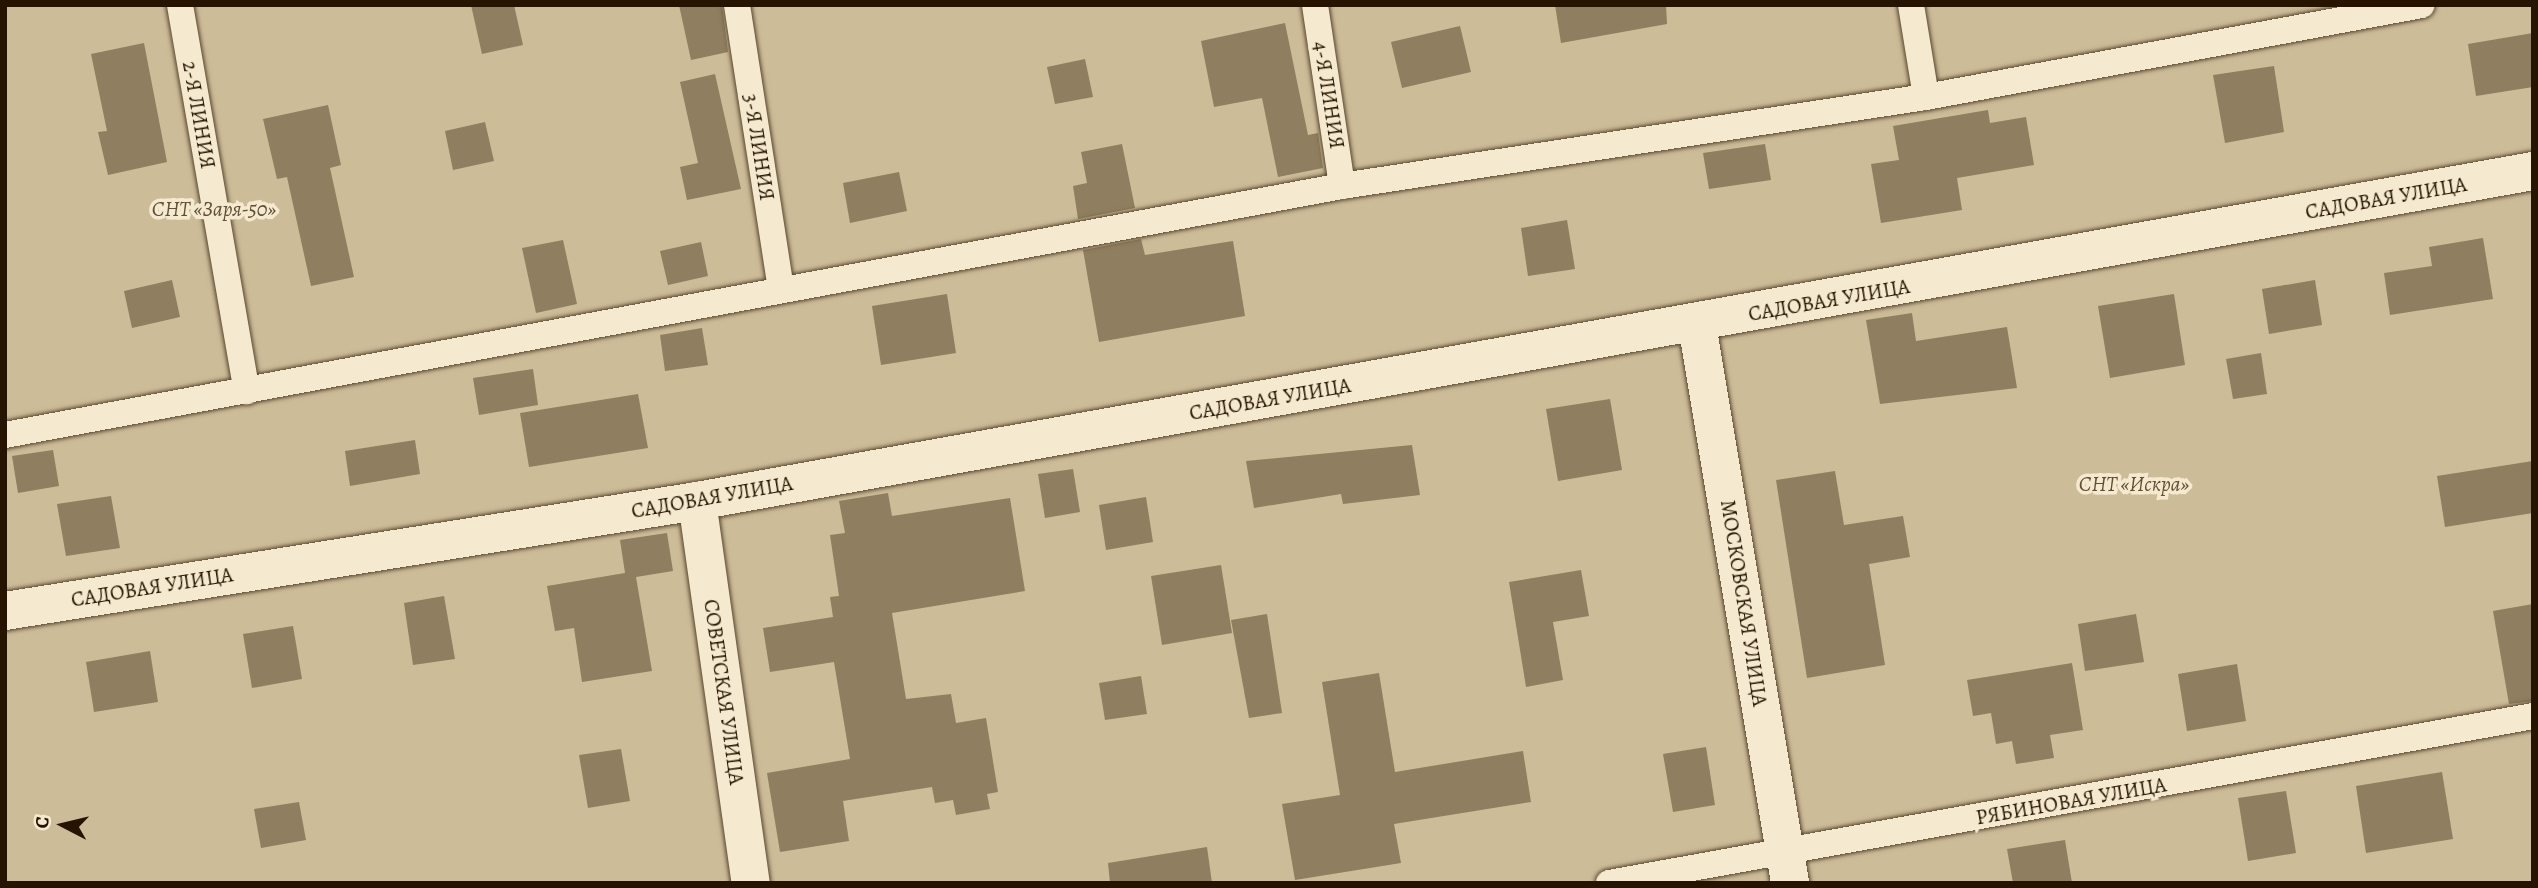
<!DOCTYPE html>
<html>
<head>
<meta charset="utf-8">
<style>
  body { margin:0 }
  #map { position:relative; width:2538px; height:888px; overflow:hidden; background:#efdfb7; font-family:Alegreya,serif }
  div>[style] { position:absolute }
  .green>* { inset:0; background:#cdbc98 }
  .building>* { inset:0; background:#8f7e5f }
  .roads { filter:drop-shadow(0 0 2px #58472e) drop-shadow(0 0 2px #58472e) }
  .service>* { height:26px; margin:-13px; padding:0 13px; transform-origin:13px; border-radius:13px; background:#f5ead0 }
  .minor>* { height:38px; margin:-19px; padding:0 19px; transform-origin:19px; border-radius:19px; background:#f5ead0 }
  span { translate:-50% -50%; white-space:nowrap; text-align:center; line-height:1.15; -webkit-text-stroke:7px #f5ead0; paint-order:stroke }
  .street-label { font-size:21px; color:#261400 }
  .park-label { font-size:21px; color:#604f35; font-style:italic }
  .frame { position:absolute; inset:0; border:7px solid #261400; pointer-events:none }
  .north { position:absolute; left:28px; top:790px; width:70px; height:70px; -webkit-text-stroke:5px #f5ead0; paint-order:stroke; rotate:277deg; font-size:19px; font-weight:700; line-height:28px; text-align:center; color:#261400 }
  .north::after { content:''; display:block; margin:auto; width:24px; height:32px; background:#261400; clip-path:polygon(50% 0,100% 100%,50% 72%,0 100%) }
</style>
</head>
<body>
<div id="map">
  <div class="green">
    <div style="clip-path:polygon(5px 5px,2533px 5px,2533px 883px,5px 883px)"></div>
  </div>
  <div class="building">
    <div style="clip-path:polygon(471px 5px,514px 5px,523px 45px,482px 54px)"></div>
    <div style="clip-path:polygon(679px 5px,722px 5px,728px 52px,691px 60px)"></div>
    <div style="clip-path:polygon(1555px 5px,1666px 5px,1667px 24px,1561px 43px)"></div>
    <div style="clip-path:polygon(1285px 23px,1308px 135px,1318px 133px,1323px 168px,1278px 177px,1262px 98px,1214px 107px,1201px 41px)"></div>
    <div style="clip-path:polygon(1460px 26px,1471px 72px,1402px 88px,1391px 42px)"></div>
    <div style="clip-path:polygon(2533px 33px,2533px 87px,2476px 96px,2468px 44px)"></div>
    <div style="clip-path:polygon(144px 43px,167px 162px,108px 175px,98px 132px,107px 131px,91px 54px)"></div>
    <div style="clip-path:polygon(1085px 59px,1093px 97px,1055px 104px,1047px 67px)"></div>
    <div style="clip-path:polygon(2274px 66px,2284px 132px,2225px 143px,2213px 75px)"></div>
    <div style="clip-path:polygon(715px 74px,741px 189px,687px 200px,680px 167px,698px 163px,680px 82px)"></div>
    <div style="clip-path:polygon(328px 105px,341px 165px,330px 168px,354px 277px,311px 286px,287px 177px,277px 179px,263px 119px)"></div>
    <div style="clip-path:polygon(1988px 110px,1990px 123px,2026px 117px,2034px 165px,1957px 178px,1962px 210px,1881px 223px,1871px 164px,1899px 160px,1893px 126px)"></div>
    <div style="clip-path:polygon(485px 122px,494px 161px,453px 170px,445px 131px)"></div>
    <div style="clip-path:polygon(1122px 144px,1135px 208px,1078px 219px,1073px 186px,1087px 183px,1081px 152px)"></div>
    <div style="clip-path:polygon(1765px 144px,1771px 180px,1709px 189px,1703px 153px)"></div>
    <div style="clip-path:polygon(899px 172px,907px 211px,850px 223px,843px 183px)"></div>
    <div style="clip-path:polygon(1567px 220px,1575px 269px,1528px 276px,1521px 228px)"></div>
    <div style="clip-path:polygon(2483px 238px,2493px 299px,2390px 315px,2384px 273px,2432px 266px,2429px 247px)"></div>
    <div style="clip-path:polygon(1141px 239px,1145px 255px,1233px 241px,1245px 316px,1099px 342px,1083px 250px)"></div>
    <div style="clip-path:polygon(563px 240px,577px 304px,536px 313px,522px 248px)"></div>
    <div style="clip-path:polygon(701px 242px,708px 276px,668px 285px,660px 251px)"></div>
    <div style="clip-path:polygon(172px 280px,180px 317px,132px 328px,124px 291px)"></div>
    <div style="clip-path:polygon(2315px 280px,2322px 325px,2269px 334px,2262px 289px)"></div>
    <div style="clip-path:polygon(947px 294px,956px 353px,881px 365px,872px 306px)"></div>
    <div style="clip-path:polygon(2174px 294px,2185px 365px,2110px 378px,2098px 306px)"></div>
    <div style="clip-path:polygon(1912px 313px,1916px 341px,2007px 327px,2017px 388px,1880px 404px,1866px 320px)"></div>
    <div style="clip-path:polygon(702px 328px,708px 365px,665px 371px,660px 335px)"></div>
    <div style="clip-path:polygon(2261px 353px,2267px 394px,2233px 399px,2226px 359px)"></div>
    <div style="clip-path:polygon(533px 369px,538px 405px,479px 415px,473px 378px)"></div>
    <div style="clip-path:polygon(638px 394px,648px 448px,529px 467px,520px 413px)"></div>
    <div style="clip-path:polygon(1610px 399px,1622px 470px,1558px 481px,1546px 409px)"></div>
    <div style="clip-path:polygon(415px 440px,420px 474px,350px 486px,345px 451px)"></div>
    <div style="clip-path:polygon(1412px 445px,1420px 495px,1343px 504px,1341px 494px,1254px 508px,1246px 461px)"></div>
    <div style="clip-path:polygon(53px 450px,59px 486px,18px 493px,12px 456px)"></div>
    <div style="clip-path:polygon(2533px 461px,2533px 513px,2445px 527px,2437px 476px)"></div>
    <div style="clip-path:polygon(1073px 469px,1080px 512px,1045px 518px,1038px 474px)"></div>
    <div style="clip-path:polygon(1835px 471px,1844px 525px,1903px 516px,1910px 557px,1869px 564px,1885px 665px,1807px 678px,1776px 480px)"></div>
    <div style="clip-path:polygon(888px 493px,892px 516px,1010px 498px,1025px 591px,892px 613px,906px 699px,951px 694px,956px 723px,986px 718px,998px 792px,987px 794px,990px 809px,956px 815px,953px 800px,935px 803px,932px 787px,843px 801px,849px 841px,780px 852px,767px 773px,850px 759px,834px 662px,770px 672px,763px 628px,833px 617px,830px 597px,839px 596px,830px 535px,845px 533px,839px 501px)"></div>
    <div style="clip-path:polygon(111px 496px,120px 548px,66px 556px,57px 504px)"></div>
    <div style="clip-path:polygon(1146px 497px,1153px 542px,1106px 550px,1099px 505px)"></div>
    <div style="clip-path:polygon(667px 533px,673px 571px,636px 577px,652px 671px,582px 682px,574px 628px,555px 631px,547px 586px,625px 573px,620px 540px)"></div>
    <div style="clip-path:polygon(1221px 565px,1232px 633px,1162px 645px,1151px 576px)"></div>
    <div style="clip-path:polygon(1581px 570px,1589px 616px,1553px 622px,1563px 680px,1526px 687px,1509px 582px)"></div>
    <div style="clip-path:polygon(444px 596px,455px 659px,413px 665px,404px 603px)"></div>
    <div style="clip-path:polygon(2533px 604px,2533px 701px,2509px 704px,2493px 611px)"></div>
    <div style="clip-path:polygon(1267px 614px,1282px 713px,1249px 718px,1231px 620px)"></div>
    <div style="clip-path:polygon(2136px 614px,2144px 662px,2085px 671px,2078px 624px)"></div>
    <div style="clip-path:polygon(293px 626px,302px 679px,252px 688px,243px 634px)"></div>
    <div style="clip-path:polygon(150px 651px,158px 702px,94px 712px,86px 662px)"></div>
    <div style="clip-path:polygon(2072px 663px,2083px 730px,2050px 735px,2054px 758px,2016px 764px,2012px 741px,1996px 744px,1991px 713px,1973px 716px,1967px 680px)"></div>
    <div style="clip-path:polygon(2237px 664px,2246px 721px,2187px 731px,2178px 674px)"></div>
    <div style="clip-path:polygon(1379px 673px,1395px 772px,1523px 751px,1531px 802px,1394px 824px,1401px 863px,1295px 880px,1282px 804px,1340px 795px,1322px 682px)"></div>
    <div style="clip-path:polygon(1141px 676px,1147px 714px,1105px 720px,1099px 683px)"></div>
    <div style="clip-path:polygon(1706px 747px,1715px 805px,1673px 812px,1663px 754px)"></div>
    <div style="clip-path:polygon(621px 749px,630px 801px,588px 808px,579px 755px)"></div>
    <div style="clip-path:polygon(2442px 772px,2453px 839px,2366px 853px,2356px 786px)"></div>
    <div style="clip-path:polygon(2286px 791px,2296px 853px,2248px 861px,2238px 798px)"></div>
    <div style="clip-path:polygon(299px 802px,306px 840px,261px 848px,254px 809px)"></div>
    <div style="clip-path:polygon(2065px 840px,2072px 883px,2013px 883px,2007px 849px)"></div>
    <div style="clip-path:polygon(1207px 847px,1212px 883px,1110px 883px,1108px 863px)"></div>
  </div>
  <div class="roads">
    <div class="service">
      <div style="left:180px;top:5px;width:392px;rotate:80.2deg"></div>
      <div style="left:737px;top:5px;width:287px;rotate:81.2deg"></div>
      <div style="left:1315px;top:5px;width:183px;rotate:81.5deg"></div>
      <div style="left:1911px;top:5px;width:93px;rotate:80.7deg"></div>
      <div style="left:5px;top:435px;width:1360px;rotate:-10.55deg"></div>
      <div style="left:1342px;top:186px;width:591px;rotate:-8.67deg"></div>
      <div style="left:1926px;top:97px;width:504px;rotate:-10.51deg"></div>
      <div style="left:1609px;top:883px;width:939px;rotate:-10.24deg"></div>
    </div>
    <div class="minor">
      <div style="left:1697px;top:324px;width:567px;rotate:80.55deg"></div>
      <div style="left:697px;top:501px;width:386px;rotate:82deg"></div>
      <div style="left:5px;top:611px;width:701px;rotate:-9.03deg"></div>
      <div style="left:697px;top:501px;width:1865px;rotate:-10.19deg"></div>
    </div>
  </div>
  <div class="street-label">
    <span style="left:1329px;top:95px;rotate:81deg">4-Я ЛИНИЯ</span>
    <span style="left:199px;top:115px;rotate:80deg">2-Я ЛИНИЯ</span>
    <span style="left:759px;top:147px;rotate:81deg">3-Я ЛИНИЯ</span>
    <span style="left:2386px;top:198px;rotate:-10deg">САДОВАЯ УЛИЦА</span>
    <span style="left:1829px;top:300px;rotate:-10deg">САДОВАЯ УЛИЦА</span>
    <span style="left:1270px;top:399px;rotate:-10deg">САДОВАЯ УЛИЦА</span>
    <span style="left:712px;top:497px;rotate:-10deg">САДОВАЯ УЛИЦА</span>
    <span style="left:152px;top:587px;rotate:-9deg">САДОВАЯ УЛИЦА</span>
    <span style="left:1744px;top:603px;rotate:81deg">МОСКОВСКАЯ УЛИЦА</span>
    <span style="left:724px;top:692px;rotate:82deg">СОВЕТСКАЯ УЛИЦА</span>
    <span style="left:2071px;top:801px;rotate:-10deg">РЯБИНОВАЯ УЛИЦА</span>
  </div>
  <div class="park-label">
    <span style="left:214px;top:209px">СНТ «Заря-50»</span>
    <span style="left:2134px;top:484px">СНТ «Искра»</span>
  </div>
  <div class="frame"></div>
  <div class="north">С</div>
</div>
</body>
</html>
